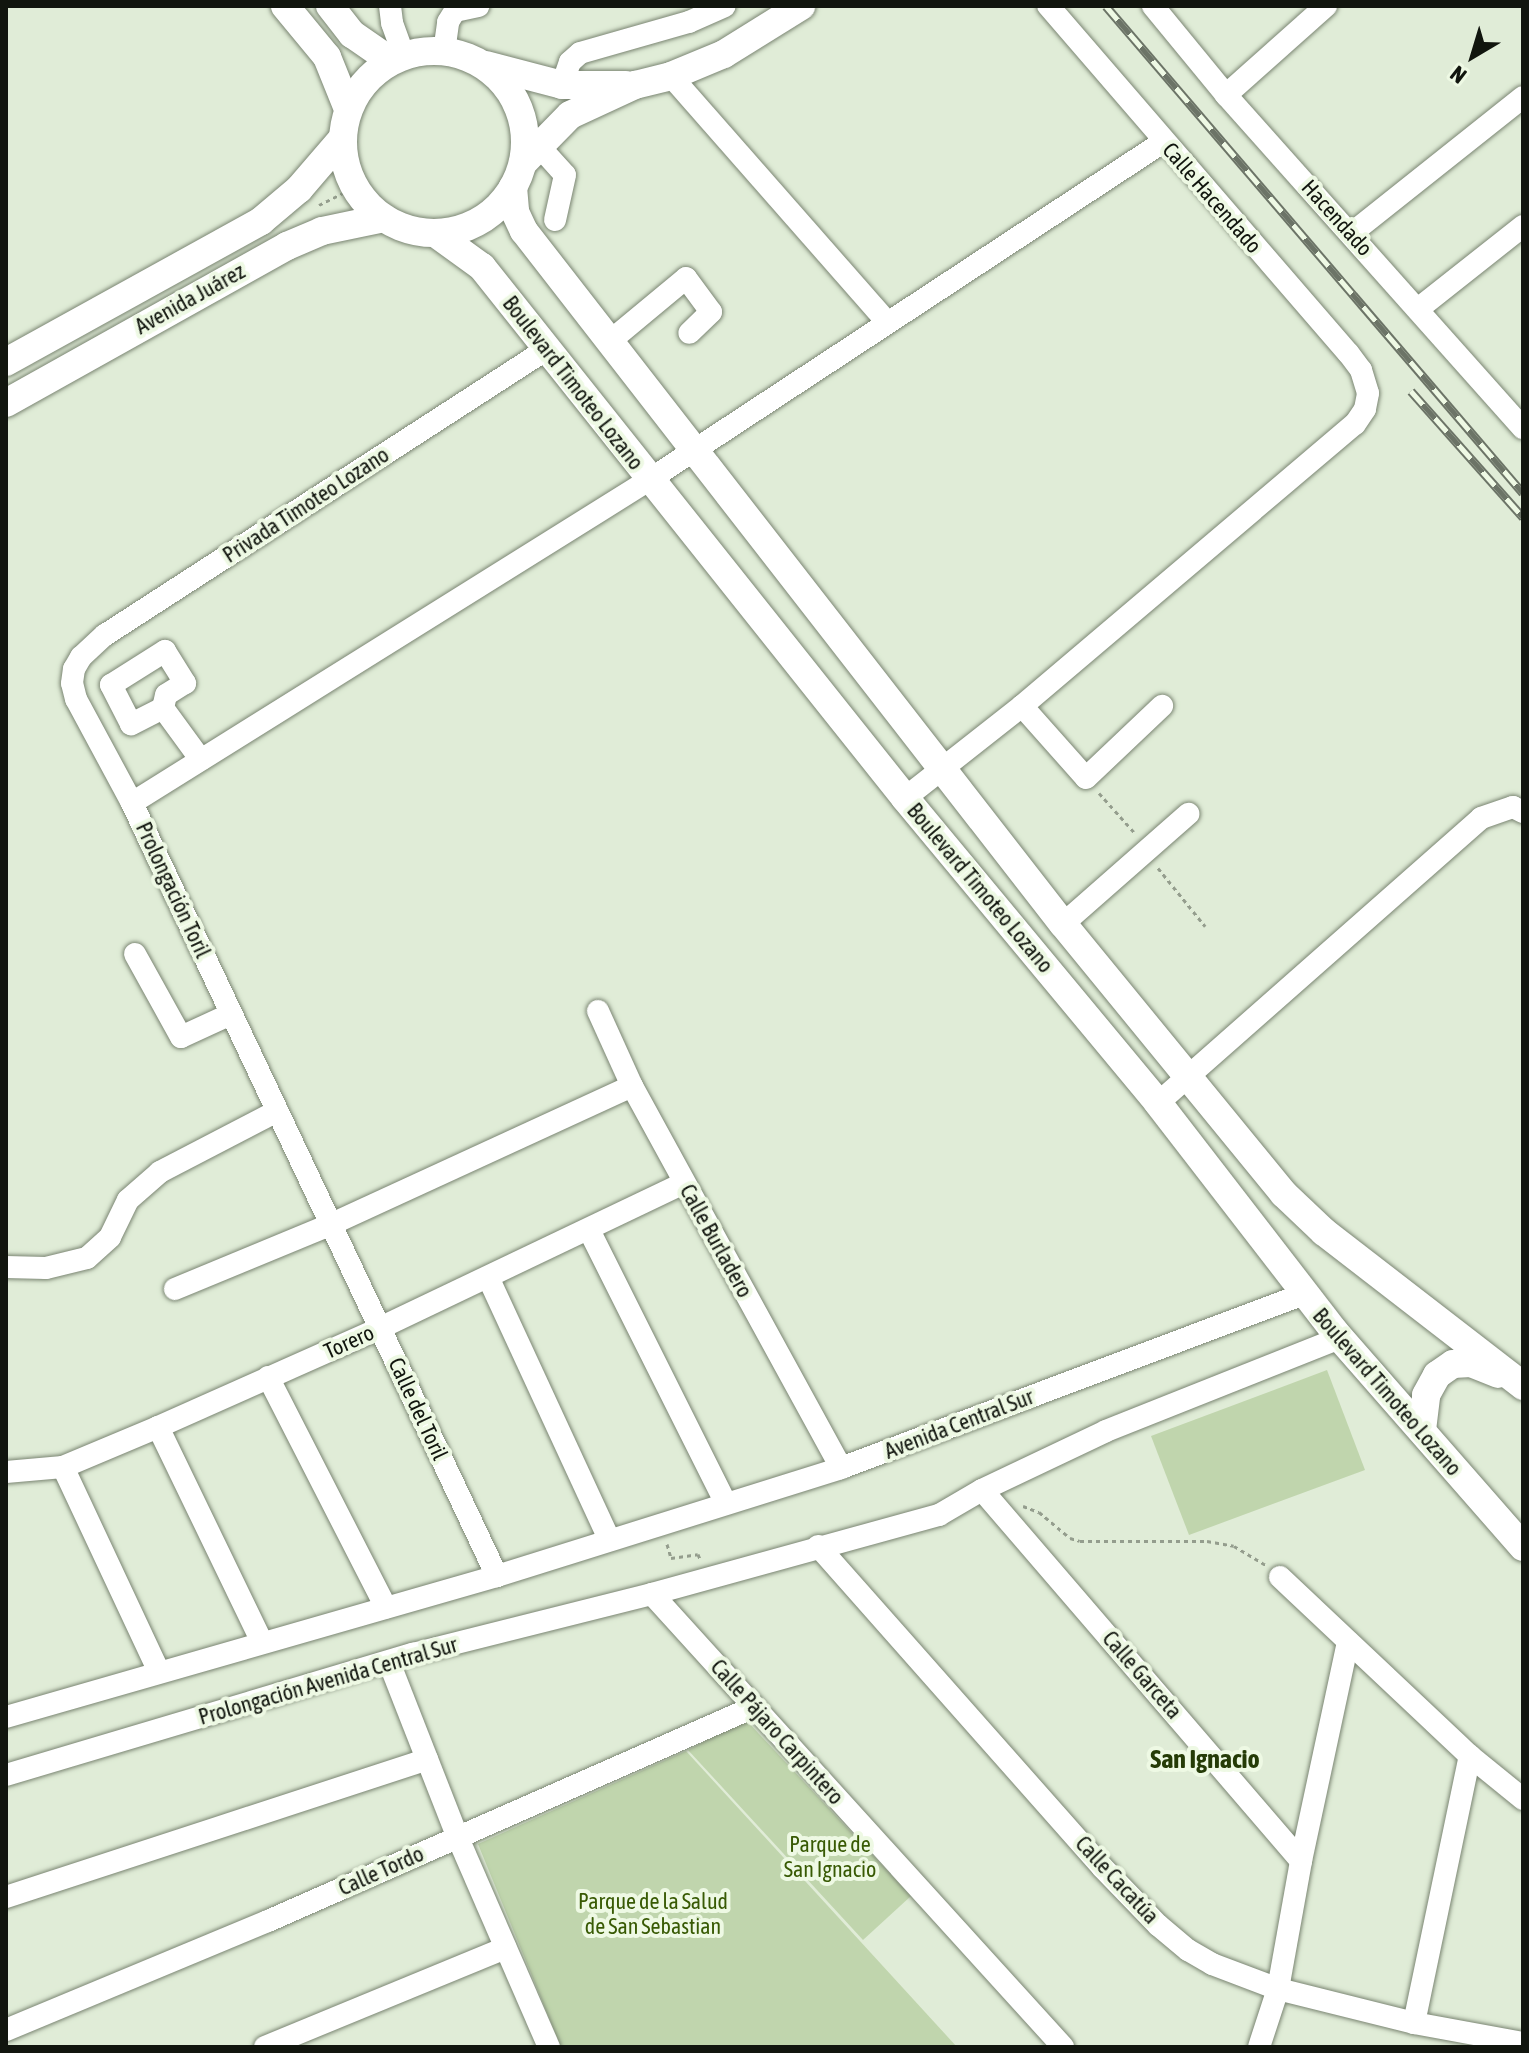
<!DOCTYPE html>
<html>
<head>
<meta charset="utf-8">
<style>
  body { margin:0 }
  #map { position:relative; width:1529px; height:2053px; overflow:hidden; background:#e0ecd7; font-family:"Asap Condensed",sans-serif }
  div>[style] { position:absolute }
  .green>* { inset:0; background:#c0d5ad }
  .path>* { height:3px; margin-top:-1.5px; transform-origin:0; background:repeating-linear-gradient(90deg,#949d8d 0 4px,transparent 0 8px) }
  .roads { filter:drop-shadow(0 0 2px #7a8572) drop-shadow(0 0 2px #7a8572) }
  .minor>* { height:22px; margin:-11px; padding:0 11px; transform-origin:11px; border-radius:11px; background:#fff }
  .major>* { height:28px; margin:-14px; padding:0 14px; transform-origin:14px; border-radius:14px; background:#fff }
  .major>.ring { margin:-14px; padding:0; box-sizing:content-box; background:none; border:28px solid #fff; border-radius:50% }
  .rail>* { height:9px; margin-top:-4.5px; transform-origin:0; background:repeating-linear-gradient(90deg,#eef9e4 0 18px,#6c7467 0 36px); box-sizing:border-box; border-block:2px solid #6c7467 }
  span { translate:-50% -50%; white-space:nowrap; text-align:center; line-height:1.15; -webkit-text-stroke:8px #eef9e4; paint-order:stroke }
  .street-label { font-size:22px; color:#11150e }
  .park-label { font-size:22px; color:#385a04 }
  .quarter-label { font-size:26px; color:#253b07; font-weight:700 }
  .frame { position:absolute; inset:0; border:8px solid #11150e; pointer-events:none }
  .north { position:absolute; left:1433px; top:16px; width:80px; height:80px; -webkit-text-stroke:6px #eef9e4; paint-order:stroke; rotate:218deg; font-size:22px; font-weight:700; line-height:32px; text-align:center; color:#11150e }
  .north::after { content:''; display:block; margin:auto; width:28px; height:36px; background:#11150e; clip-path:polygon(50% 0,100% 100%,50% 72%,0 100%) }
</style>
</head>
<body>
<div id="map">
  <div class="green">
    <div style="clip-path:polygon(1327px 1370px,1365px 1470px,1189px 1535px,1151px 1436px)"></div>
    <div style="clip-path:polygon(746px 1720px,911px 1896px,863px 1940px,688px 1750px)"></div>
    <div style="clip-path:polygon(686px 1751px,957px 2047px,561px 2047px,478px 1844px)"></div>
  </div>
  <div class="path">
    <div style="left:319px;top:205px;width:40px;rotate:-26.6deg"></div>
    <div style="left:1099px;top:793px;width:52px;rotate:48.1deg"></div>
    <div style="left:1158px;top:868px;width:75px;rotate:51deg"></div>
    <div style="left:1023px;top:1506px;width:17px;rotate:21deg"></div>
    <div style="left:1039px;top:1512px;width:40px;rotate:40deg"></div>
    <div style="left:1070px;top:1538px;width:10px;rotate:17deg"></div>
    <div style="left:1080px;top:1541px;width:127px"></div>
    <div style="left:1207px;top:1541px;width:27px;rotate:10deg"></div>
    <div style="left:1234px;top:1546px;width:37px;rotate:31deg"></div>
    <div style="left:667px;top:1544px;width:15px;rotate:74deg"></div>
    <div style="left:671px;top:1558px;width:27px;rotate:-8deg"></div>
    <div style="left:698px;top:1554px;width:5px;rotate:68deg"></div>
  </div>
  <div class="roads">
    <div class="minor">
      <div style="left:390px;top:6px;width:17px;rotate:83deg"></div>
      <div style="left:392px;top:23px;width:35px;rotate:70deg"></div>
      <div style="left:1153px;top:6px;width:115px;rotate:50.6deg"></div>
      <div style="left:1226px;top:95px;width:446px;rotate:48.3deg"></div>
      <div style="left:444px;top:52px;width:30px;rotate:-82deg"></div>
      <div style="left:448px;top:22px;width:13px;rotate:-58deg"></div>
      <div style="left:455px;top:11px;width:24px;rotate:-12deg"></div>
      <div style="left:671px;top:76px;width:327px;rotate:48.7deg"></div>
      <div style="left:562px;top:85px;width:24px;rotate:-71deg"></div>
      <div style="left:570px;top:62px;width:13px;rotate:-42deg"></div>
      <div style="left:580px;top:53px;width:113px;rotate:-15.9deg"></div>
      <div style="left:689px;top:22px;width:39px;rotate:-24deg"></div>
      <div style="left:1226px;top:95px;width:134px;rotate:-41.7deg"></div>
      <div style="left:538px;top:145px;width:40px;rotate:48deg"></div>
      <div style="left:565px;top:175px;width:46px;rotate:102.5deg"></div>
      <div style="left:1352px;top:233px;width:218px;rotate:-38.5deg"></div>
      <div style="left:1418px;top:309px;width:134px;rotate:-38.3deg"></div>
      <div style="left:609px;top:342px;width:100px;rotate:-39.7deg"></div>
      <div style="left:686px;top:278px;width:42px;rotate:53.7deg"></div>
      <div style="left:711px;top:312px;width:30px;rotate:136deg"></div>
      <div style="left:165px;top:651px;width:38px;rotate:58deg"></div>
      <div style="left:185px;top:683px;width:22px;rotate:148deg"></div>
      <div style="left:166px;top:695px;width:13px;rotate:103deg"></div>
      <div style="left:163px;top:708px;width:36px;rotate:153deg"></div>
      <div style="left:131px;top:724px;width:44px;rotate:-117.1deg"></div>
      <div style="left:111px;top:685px;width:64px;rotate:-32.2deg"></div>
      <div style="left:1022px;top:706px;width:96px;rotate:48.4deg"></div>
      <div style="left:1086px;top:778px;width:105px;rotate:-43.5deg"></div>
      <div style="left:163px;top:708px;width:64px;rotate:53.8deg"></div>
      <div style="left:905px;top:798px;width:149px;rotate:-38.2deg"></div>
      <div style="left:1022px;top:706px;width:436px;rotate:-40.3deg"></div>
      <div style="left:1355px;top:424px;width:18px;rotate:-56deg"></div>
      <div style="left:1365px;top:409px;width:16px;rotate:-79deg"></div>
      <div style="left:1368px;top:393px;width:24px;rotate:-107deg"></div>
      <div style="left:1361px;top:370px;width:21px;rotate:-127deg"></div>
      <div style="left:1348px;top:353px;width:459px;rotate:-130.8deg"></div>
      <div style="left:132px;top:803px;width:610px;rotate:-32deg"></div>
      <div style="left:649px;top:480px;width:615px;rotate:-33.33deg"></div>
      <div style="left:1063px;top:924px;width:167px;rotate:-41.3deg"></div>
      <div style="left:135px;top:954px;width:95px;rotate:61deg"></div>
      <div style="left:181px;top:1037px;width:55px;rotate:-24.7deg"></div>
      <div style="left:598px;top:1011px;width:82px;rotate:65.6deg"></div>
      <div style="left:632px;top:1086px;width:435px;rotate:61.3deg"></div>
      <div style="left:1158px;top:1103px;width:431px;rotate:-41.4deg"></div>
      <div style="left:1481px;top:818px;width:34px;rotate:-19deg"></div>
      <div style="left:1513px;top:807px;width:11px;rotate:27deg"></div>
      <div style="left:589px;top:1230px;width:304px;rotate:63.4deg"></div>
      <div style="left:6px;top:1267px;width:40px;rotate:1.4deg"></div>
      <div style="left:46px;top:1268px;width:42px;rotate:-13.7deg"></div>
      <div style="left:87px;top:1258px;width:31px;rotate:-42deg"></div>
      <div style="left:110px;top:1237px;width:41px;rotate:-64.1deg"></div>
      <div style="left:128px;top:1200px;width:43px;rotate:-41.2deg"></div>
      <div style="left:160px;top:1172px;width:132px;rotate:-27.5deg"></div>
      <div style="left:488px;top:1277px;width:289px;rotate:65.2deg"></div>
      <div style="left:175px;top:1289px;width:170px;rotate:-22.5deg"></div>
      <div style="left:332px;top:1224px;width:330px;rotate:-24.7deg"></div>
      <div style="left:268px;top:1377px;width:259px;rotate:62.9deg"></div>
      <div style="left:158px;top:1427px;width:239px;rotate:64.2deg"></div>
      <div style="left:63px;top:1467px;width:226px;rotate:64.9deg"></div>
      <div style="left:6px;top:1472px;width:57px;rotate:-5deg"></div>
      <div style="left:63px;top:1467px;width:103px;rotate:-22.8deg"></div>
      <div style="left:158px;top:1427px;width:243px;rotate:-24deg"></div>
      <div style="left:380px;top:1328px;width:337px;rotate:-25.5deg"></div>
      <div style="left:982px;top:1490px;width:489px;rotate:49.3deg"></div>
      <div style="left:818px;top:1546px;width:429px;rotate:48.5deg"></div>
      <div style="left:1102px;top:1867px;width:81px;rotate:46deg"></div>
      <div style="left:1158px;top:1925px;width:39px;rotate:40deg"></div>
      <div style="left:1188px;top:1950px;width:28px;rotate:30deg"></div>
      <div style="left:1212px;top:1964px;width:71px;rotate:20.7deg"></div>
      <div style="left:1278px;top:1989px;width:140px;rotate:14deg"></div>
      <div style="left:1414px;top:2023px;width:111px;rotate:10.4deg"></div>
      <div style="left:497px;top:1576px;width:855px;rotate:-115.28deg"></div>
      <div style="left:132px;top:803px;width:118px;rotate:-118.3deg"></div>
      <div style="left:76px;top:699px;width:16px;rotate:-104deg"></div>
      <div style="left:72px;top:683px;width:14px;rotate:-82deg"></div>
      <div style="left:74px;top:669px;width:14px;rotate:-60deg"></div>
      <div style="left:81px;top:657px;width:33px;rotate:-43deg"></div>
      <div style="left:105px;top:635px;width:526px;rotate:-32.91deg"></div>
      <div style="left:1280px;top:1577px;width:261px;rotate:43.3deg"></div>
      <div style="left:1470px;top:1756px;width:68px;rotate:39.1deg"></div>
      <div style="left:652px;top:1594px;width:612px;rotate:47.78deg"></div>
      <div style="left:389px;top:1662px;width:189px;rotate:68.6deg"></div>
      <div style="left:458px;top:1838px;width:228px;rotate:66.5deg"></div>
      <div style="left:6px;top:1717px;width:511px;rotate:-16.02deg"></div>
      <div style="left:497px;top:1576px;width:361px;rotate:-17.4deg"></div>
      <div style="left:841px;top:1468px;width:496px;rotate:-20.6deg"></div>
      <div style="left:6px;top:1775px;width:425px;rotate:-16.6deg"></div>
      <div style="left:413px;top:1654px;width:246px;rotate:-14.1deg"></div>
      <div style="left:652px;top:1594px;width:298px;rotate:-15.4deg"></div>
      <div style="left:939px;top:1515px;width:50px;rotate:-30.2deg"></div>
      <div style="left:982px;top:1490px;width:137px;rotate:-25.4deg"></div>
      <div style="left:1106px;top:1431px;width:252px;rotate:-21.7deg"></div>
      <div style="left:6px;top:1897px;width:443px;rotate:-18.1deg"></div>
      <div style="left:1414px;top:2023px;width:273px;rotate:-78.2deg"></div>
      <div style="left:6px;top:2030px;width:284px;rotate:-22.6deg"></div>
      <div style="left:268px;top:1921px;width:531px;rotate:-23.77deg"></div>
      <div style="left:265px;top:2047px;width:260px;rotate:-22.4deg"></div>
      <div style="left:1259px;top:2047px;width:61px;rotate:-71.9deg"></div>
      <div style="left:1278px;top:1989px;width:130px;rotate:-79.8deg"></div>
      <div style="left:1301px;top:1861px;width:224px;rotate:-77.9deg"></div>
    </div>
    <div class="major">
      <div style="left:285px;top:6px;width:66px;rotate:50.5deg"></div>
      <div style="left:327px;top:57px;width:56px;rotate:68deg"></div>
      <div style="left:330px;top:6px;width:36px;rotate:52deg"></div>
      <div style="left:352px;top:34px;width:47px;rotate:34.7deg"></div>
      <div class="ring" style="left:343px;top:51px;width:154px;height:154px"></div>
      <div style="left:486px;top:65px;width:79px;rotate:14.7deg"></div>
      <div style="left:562px;top:85px;width:64px"></div>
      <div style="left:523px;top:163px;width:67px;rotate:-45.6deg"></div>
      <div style="left:570px;top:115px;width:72px;rotate:-24.8deg"></div>
      <div style="left:635px;top:85px;width:37px;rotate:-14deg"></div>
      <div style="left:671px;top:76px;width:57px;rotate:-22.5deg"></div>
      <div style="left:724px;top:54px;width:91px;rotate:-31.9deg"></div>
      <div style="left:513px;top:187px;width:25px;rotate:85deg"></div>
      <div style="left:515px;top:212px;width:21px;rotate:65deg"></div>
      <div style="left:524px;top:231px;width:878px;rotate:52.13deg"></div>
      <div style="left:1063px;top:924px;width:349px;rotate:50.7deg"></div>
      <div style="left:1284px;top:1194px;width:55px;rotate:43.5deg"></div>
      <div style="left:1324px;top:1232px;width:252px;rotate:37.7deg"></div>
      <div style="left:435px;top:233px;width:58px;rotate:35.9deg"></div>
      <div style="left:482px;top:267px;width:679px;rotate:51.46deg"></div>
      <div style="left:905px;top:798px;width:396px;rotate:50.3deg"></div>
      <div style="left:1158px;top:1103px;width:288px;rotate:52.3deg"></div>
      <div style="left:1334px;top:1331px;width:287px;rotate:48.8deg"></div>
      <div style="left:6px;top:362px;width:291px;rotate:-28.9deg"></div>
      <div style="left:261px;top:221px;width:50px;rotate:-40.1deg"></div>
      <div style="left:299px;top:189px;width:66px;rotate:-49.3deg"></div>
      <div style="left:6px;top:403px;width:322px;rotate:-29.2deg"></div>
      <div style="left:287px;top:246px;width:38px;rotate:-23deg"></div>
      <div style="left:322px;top:231px;width:63px;rotate:-11.8deg"></div>
      <div style="left:1422px;top:1430px;width:35px;rotate:-83deg"></div>
      <div style="left:1426px;top:1395px;width:23px;rotate:-61deg"></div>
      <div style="left:1437px;top:1375px;width:19px;rotate:-35deg"></div>
      <div style="left:1453px;top:1364px;width:18px;rotate:-3deg"></div>
      <div style="left:1471px;top:1363px;width:29px;rotate:22deg"></div>
    </div>
  </div>
  <div class="rail">
    <div style="left:1106px;top:6px;width:641px;rotate:49.43deg"></div>
    <div style="left:1411px;top:391px;width:169px;rotate:48.4deg"></div>
  </div>
  <div class="street-label">
    <span style="left:1212px;top:198px;rotate:49deg">Calle Hacendado</span>
    <span style="left:1337px;top:218px;rotate:48deg">Hacendado</span>
    <span style="left:190px;top:299px;rotate:-29deg">Avenida Juárez</span>
    <span style="left:573px;top:383px;rotate:52deg">Boulevard Timoteo Lozano</span>
    <span style="left:306px;top:505px;rotate:-33deg">Privada Timoteo Lozano</span>
    <span style="left:980px;top:888px;rotate:50deg">Boulevard Timoteo Lozano</span>
    <span style="left:173px;top:890px;rotate:65deg">Prolongación Toril</span>
    <span style="left:716px;top:1241px;rotate:61deg">Calle Burladero</span>
    <span style="left:349px;top:1342px;rotate:-24deg">Torero</span>
    <span style="left:1387px;top:1392px;rotate:49deg">Boulevard Timoteo Lozano</span>
    <span style="left:418px;top:1409px;rotate:65deg">Calle del Toril</span>
    <span style="left:959px;top:1424px;rotate:-21deg">Avenida Central Sur</span>
    <span style="left:1142px;top:1675px;rotate:49deg">Calle Garceta</span>
    <span style="left:328px;top:1681px;rotate:-16deg">Prolongación Avenida Central Sur</span>
    <span style="left:777px;top:1732px;rotate:48deg">Calle Pájaro Carpintero</span>
    <span style="left:381px;top:1871px;rotate:-24deg">Calle Tordo</span>
    <span style="left:1117px;top:1880px;rotate:47deg">Calle Cacatúa</span>
  </div>
  <div class="park-label">
    <span style="left:830px;top:1857px">Parque de<br>San Ignacio</span>
    <span style="left:653px;top:1914px">Parque de la Salud<br>de San Sebastian</span>
  </div>
  <div class="quarter-label">
    <span style="left:1205px;top:1760px">San Ignacio</span>
  </div>
  <div class="frame"></div>
  <div class="north">N</div>
</div>
</body>
</html>
